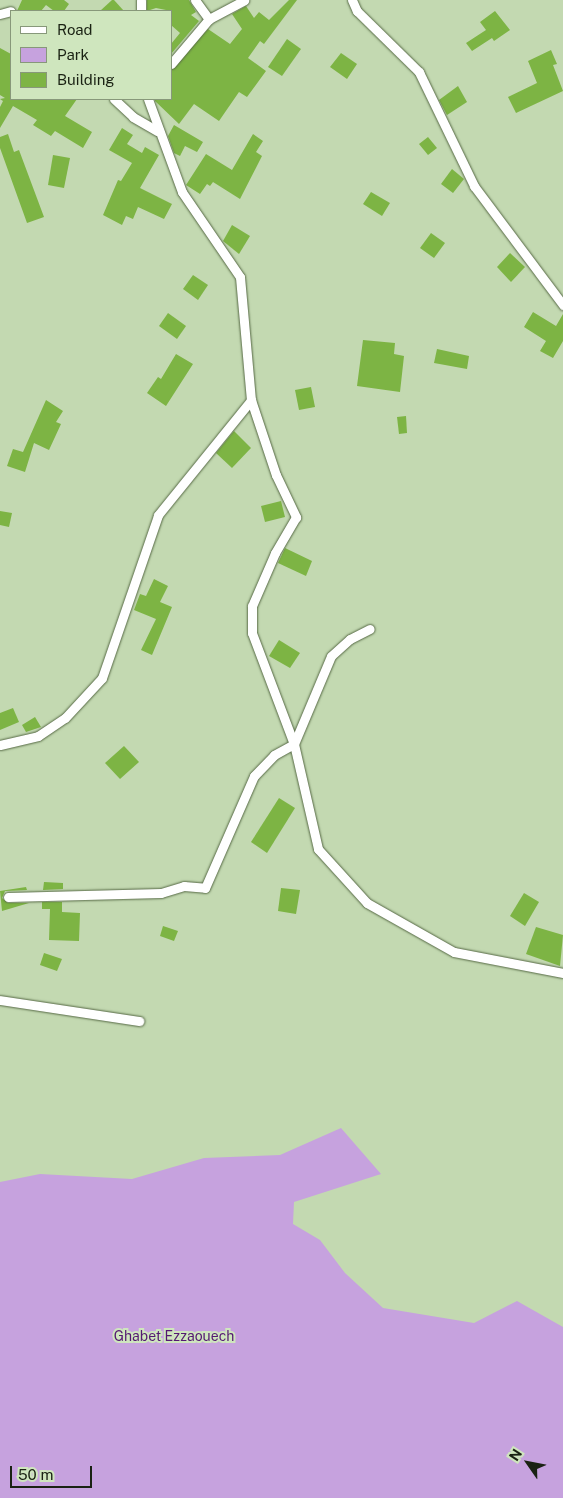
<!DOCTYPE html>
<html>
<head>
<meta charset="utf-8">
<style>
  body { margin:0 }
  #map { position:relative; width:563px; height:1498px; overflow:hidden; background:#c3d9b1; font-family:"Public Sans",sans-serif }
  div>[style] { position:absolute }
  .green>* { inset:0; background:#c6a2de }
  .building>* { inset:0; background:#7db444 }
  .roads { filter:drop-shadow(0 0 1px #566945) drop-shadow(0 0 1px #566945) }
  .minor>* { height:9px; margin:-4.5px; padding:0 4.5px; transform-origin:4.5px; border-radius:4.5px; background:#fff }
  span { translate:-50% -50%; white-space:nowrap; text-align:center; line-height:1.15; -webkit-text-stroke:4px #cfe6be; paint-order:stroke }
  .park-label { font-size:14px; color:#541872 }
  .legend { position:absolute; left:10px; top:10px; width:162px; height:90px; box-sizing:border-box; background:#cfe6be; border:1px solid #87987a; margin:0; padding:6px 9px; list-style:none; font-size:15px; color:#1a2213 }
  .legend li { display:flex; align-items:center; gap:10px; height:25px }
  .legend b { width:25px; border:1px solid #87987a }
  .north { position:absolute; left:503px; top:1438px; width:50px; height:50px; -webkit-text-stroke:4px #cfe6be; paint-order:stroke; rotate:303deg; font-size:14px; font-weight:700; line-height:20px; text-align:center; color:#1a2213 }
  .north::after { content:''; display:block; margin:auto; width:18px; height:22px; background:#1a2213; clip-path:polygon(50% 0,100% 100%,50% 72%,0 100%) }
  .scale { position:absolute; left:10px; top:1466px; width:82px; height:22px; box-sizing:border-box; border:2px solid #1a2213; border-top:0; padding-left:6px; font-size:15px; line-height:18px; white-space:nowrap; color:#1a2213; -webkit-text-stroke:4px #cfe6be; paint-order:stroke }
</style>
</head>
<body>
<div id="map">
  <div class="green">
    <div style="clip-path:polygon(341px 1128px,381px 1174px,294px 1202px,293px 1224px,320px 1240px,345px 1273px,383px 1308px,474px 1323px,517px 1301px,563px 1327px,563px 1498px,0 1498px,0 1182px,40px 1174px,132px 1179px,204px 1158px,280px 1155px)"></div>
  </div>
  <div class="building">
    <div style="clip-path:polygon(22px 0,64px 0,69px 4px,64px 11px,54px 11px,46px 5px,41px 11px,17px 11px)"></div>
    <div style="clip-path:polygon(114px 0,124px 11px,100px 11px,112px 0)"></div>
    <div style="clip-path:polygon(147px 0,189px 0,196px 12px,191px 15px,199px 21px,171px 54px,171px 44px,180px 33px,171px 25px,171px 11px,156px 8px,147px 11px)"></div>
    <div style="clip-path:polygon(289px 0,297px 0,264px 44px,260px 41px,248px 58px,266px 71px,247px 97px,239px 92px,219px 121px,194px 104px,179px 124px,155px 101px,155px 99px,171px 99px,171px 70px,208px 29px,230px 44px,242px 29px,232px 14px,246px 6px,254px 18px,259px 12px,269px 20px)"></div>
    <div style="clip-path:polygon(495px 11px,510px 30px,494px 41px,492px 38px,472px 51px,466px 43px,486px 30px,480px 22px)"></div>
    <div style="clip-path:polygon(287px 39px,301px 49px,282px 76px,268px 67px)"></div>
    <div style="clip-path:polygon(0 48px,11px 54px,11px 99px,77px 99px,65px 116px,92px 132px,83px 148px,55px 131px,51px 136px,33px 125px,37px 120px,13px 106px,0 128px,0 107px,3px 101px,0 99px,5px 98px,0 95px)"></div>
    <div style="clip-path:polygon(551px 50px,557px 64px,553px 65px,563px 91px,516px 113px,508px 97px,537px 83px,528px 61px)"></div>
    <div style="clip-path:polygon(341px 53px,357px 64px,347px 79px,330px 67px)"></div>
    <div style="clip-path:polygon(458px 86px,467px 102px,447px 115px,439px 100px)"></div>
    <div style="clip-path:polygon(174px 125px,203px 142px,197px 152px,185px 146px,180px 156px,174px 153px,168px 136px)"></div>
    <div style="clip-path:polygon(122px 128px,133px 135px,127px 144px,142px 153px,145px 147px,159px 155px,140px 188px,172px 204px,164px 219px,138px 207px,133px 219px,126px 216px,122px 225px,103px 215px,118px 180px,121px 181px,132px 163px,109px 150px)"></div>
    <div style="clip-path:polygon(8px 134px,14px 152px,19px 150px,44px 217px,27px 223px,0 148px,0 137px)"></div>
    <div style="clip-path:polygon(253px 134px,263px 141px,256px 152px,262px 156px,240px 199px,213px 182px,210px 186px,207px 184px,200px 194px,186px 185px,206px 154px,232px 170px)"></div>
    <div style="clip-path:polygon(428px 137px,437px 148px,428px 155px,419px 144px)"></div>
    <div style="clip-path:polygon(53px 155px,70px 158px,64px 188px,48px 185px)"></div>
    <div style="clip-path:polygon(452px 169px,464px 179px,453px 193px,441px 184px)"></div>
    <div style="clip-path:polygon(371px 192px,390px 203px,382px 216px,363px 204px)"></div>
    <div style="clip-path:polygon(232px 225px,250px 236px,239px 254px,223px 241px)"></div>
    <div style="clip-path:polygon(431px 233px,445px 243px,434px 258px,420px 248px)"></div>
    <div style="clip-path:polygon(510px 253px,525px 267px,511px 282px,497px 267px)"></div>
    <div style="clip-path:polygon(193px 275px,208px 285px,198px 300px,183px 289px)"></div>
    <div style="clip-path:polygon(533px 312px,556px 326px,563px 314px,563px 341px,553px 358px,540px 351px,546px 341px,524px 327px)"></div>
    <div style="clip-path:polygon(168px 313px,186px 326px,177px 339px,159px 326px)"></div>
    <div style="clip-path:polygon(363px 340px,395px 343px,394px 354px,404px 356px,400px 392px,357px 386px)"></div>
    <div style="clip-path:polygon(437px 349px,469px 356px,467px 369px,434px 363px)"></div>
    <div style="clip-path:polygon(176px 354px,193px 364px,166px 406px,147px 393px,158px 377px,161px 379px)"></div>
    <div style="clip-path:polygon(311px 387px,315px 407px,299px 410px,295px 390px)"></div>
    <div style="clip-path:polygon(46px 400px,63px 411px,56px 422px,61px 424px,49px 450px,34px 443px,25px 472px,7px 466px,13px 449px,23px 452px)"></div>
    <div style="clip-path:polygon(406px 416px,407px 433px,399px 434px,397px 417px)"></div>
    <div style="clip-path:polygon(234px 431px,251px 448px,232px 468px,216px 453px)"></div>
    <div style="clip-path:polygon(281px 501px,285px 517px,265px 522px,261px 506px)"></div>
    <div style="clip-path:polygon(0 511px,12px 513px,9px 527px,0 525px)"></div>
    <div style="clip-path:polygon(285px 548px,312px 561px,306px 576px,278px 563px)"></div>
    <div style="clip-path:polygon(154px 579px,168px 586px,160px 602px,172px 607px,152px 655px,141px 650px,156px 619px,134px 610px,140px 594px,146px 596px)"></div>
    <div style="clip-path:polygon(279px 640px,300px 653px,290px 668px,269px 656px)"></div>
    <div style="clip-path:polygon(13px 708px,19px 722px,0 730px,0 713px)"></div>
    <div style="clip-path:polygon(35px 717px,41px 727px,26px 732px,22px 725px)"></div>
    <div style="clip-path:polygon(124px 746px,139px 762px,120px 779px,105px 763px)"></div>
    <div style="clip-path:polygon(279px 798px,295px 808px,267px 853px,251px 842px)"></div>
    <div style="clip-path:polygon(44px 882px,63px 883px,63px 889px,43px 890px)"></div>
    <div style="clip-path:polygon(26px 887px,27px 890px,5px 891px,2px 898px,8px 903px,29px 903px,2px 911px,0 891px)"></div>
    <div style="clip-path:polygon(281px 888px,300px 890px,296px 914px,278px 911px)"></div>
    <div style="clip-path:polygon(524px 893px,539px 902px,525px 926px,510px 916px)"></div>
    <div style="clip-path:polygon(42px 902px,62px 902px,62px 912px,80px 913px,79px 941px,49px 940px,50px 909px,42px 909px)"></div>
    <div style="clip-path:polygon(163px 926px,178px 931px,174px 941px,160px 936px)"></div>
    <div style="clip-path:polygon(536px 927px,563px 935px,560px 966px,526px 954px)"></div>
    <div style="clip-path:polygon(44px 953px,62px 959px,57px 971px,40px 965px)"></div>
  </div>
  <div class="roads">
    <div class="minor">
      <div style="left:141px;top:0;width:11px;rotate:90deg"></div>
      <div style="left:195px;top:0;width:24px;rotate:54deg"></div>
      <div style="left:352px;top:0;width:12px;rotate:66deg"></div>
      <div style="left:357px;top:11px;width:87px;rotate:44.5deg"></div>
      <div style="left:419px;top:72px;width:127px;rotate:64.2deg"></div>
      <div style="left:474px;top:186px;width:149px;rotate:53.2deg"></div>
      <div style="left:0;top:14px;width:11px;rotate:-15deg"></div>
      <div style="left:171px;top:64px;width:59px;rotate:-49.8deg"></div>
      <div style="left:209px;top:19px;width:40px;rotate:-28deg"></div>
      <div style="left:114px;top:99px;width:26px;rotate:43deg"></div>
      <div style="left:133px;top:117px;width:28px;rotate:30deg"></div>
      <div style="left:148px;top:99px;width:99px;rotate:69.9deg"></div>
      <div style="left:182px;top:192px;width:103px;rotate:55.7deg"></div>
      <div style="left:240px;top:277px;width:123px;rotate:84.9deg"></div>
      <div style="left:251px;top:400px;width:79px;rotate:71.6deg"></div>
      <div style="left:276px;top:475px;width:47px;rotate:64.5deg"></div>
      <div style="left:296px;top:517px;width:42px;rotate:120.3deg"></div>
      <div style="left:275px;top:553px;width:58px;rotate:113.5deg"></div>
      <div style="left:252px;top:606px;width:27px;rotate:90deg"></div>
      <div style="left:252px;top:633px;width:119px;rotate:69.3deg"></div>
      <div style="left:294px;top:744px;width:108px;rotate:77.1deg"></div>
      <div style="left:318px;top:849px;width:73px;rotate:47.8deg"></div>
      <div style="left:367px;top:903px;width:100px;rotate:29.4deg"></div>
      <div style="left:454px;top:952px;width:111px;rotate:10.9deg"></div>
      <div style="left:0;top:745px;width:39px;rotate:-13deg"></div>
      <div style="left:38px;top:736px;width:32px;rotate:-34deg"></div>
      <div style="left:65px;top:718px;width:54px;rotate:-47.2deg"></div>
      <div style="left:102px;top:678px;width:172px;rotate:-71deg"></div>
      <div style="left:158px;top:515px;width:148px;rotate:-51deg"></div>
      <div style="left:8px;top:897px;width:153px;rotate:-1.5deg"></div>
      <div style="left:161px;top:893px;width:24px;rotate:-17deg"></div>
      <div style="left:184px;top:886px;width:21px;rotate:5deg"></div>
      <div style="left:205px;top:888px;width:122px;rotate:-66.4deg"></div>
      <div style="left:254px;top:776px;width:29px;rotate:-46deg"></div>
      <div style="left:274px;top:755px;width:23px;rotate:-29deg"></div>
      <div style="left:294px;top:744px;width:95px;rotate:-67.2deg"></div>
      <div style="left:331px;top:656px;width:25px;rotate:-42deg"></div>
      <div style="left:350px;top:639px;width:22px;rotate:-27deg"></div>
      <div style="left:0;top:1000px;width:141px;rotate:8.6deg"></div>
    </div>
  </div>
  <div class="park-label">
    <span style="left:174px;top:1336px">Ghabet Ezzaouech</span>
  </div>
  <ul class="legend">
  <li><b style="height:6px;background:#fff"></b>Road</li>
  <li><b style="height:14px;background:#c6a2de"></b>Park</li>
  <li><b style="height:14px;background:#7db444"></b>Building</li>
  </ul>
  <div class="north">N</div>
  <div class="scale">50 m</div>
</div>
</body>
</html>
